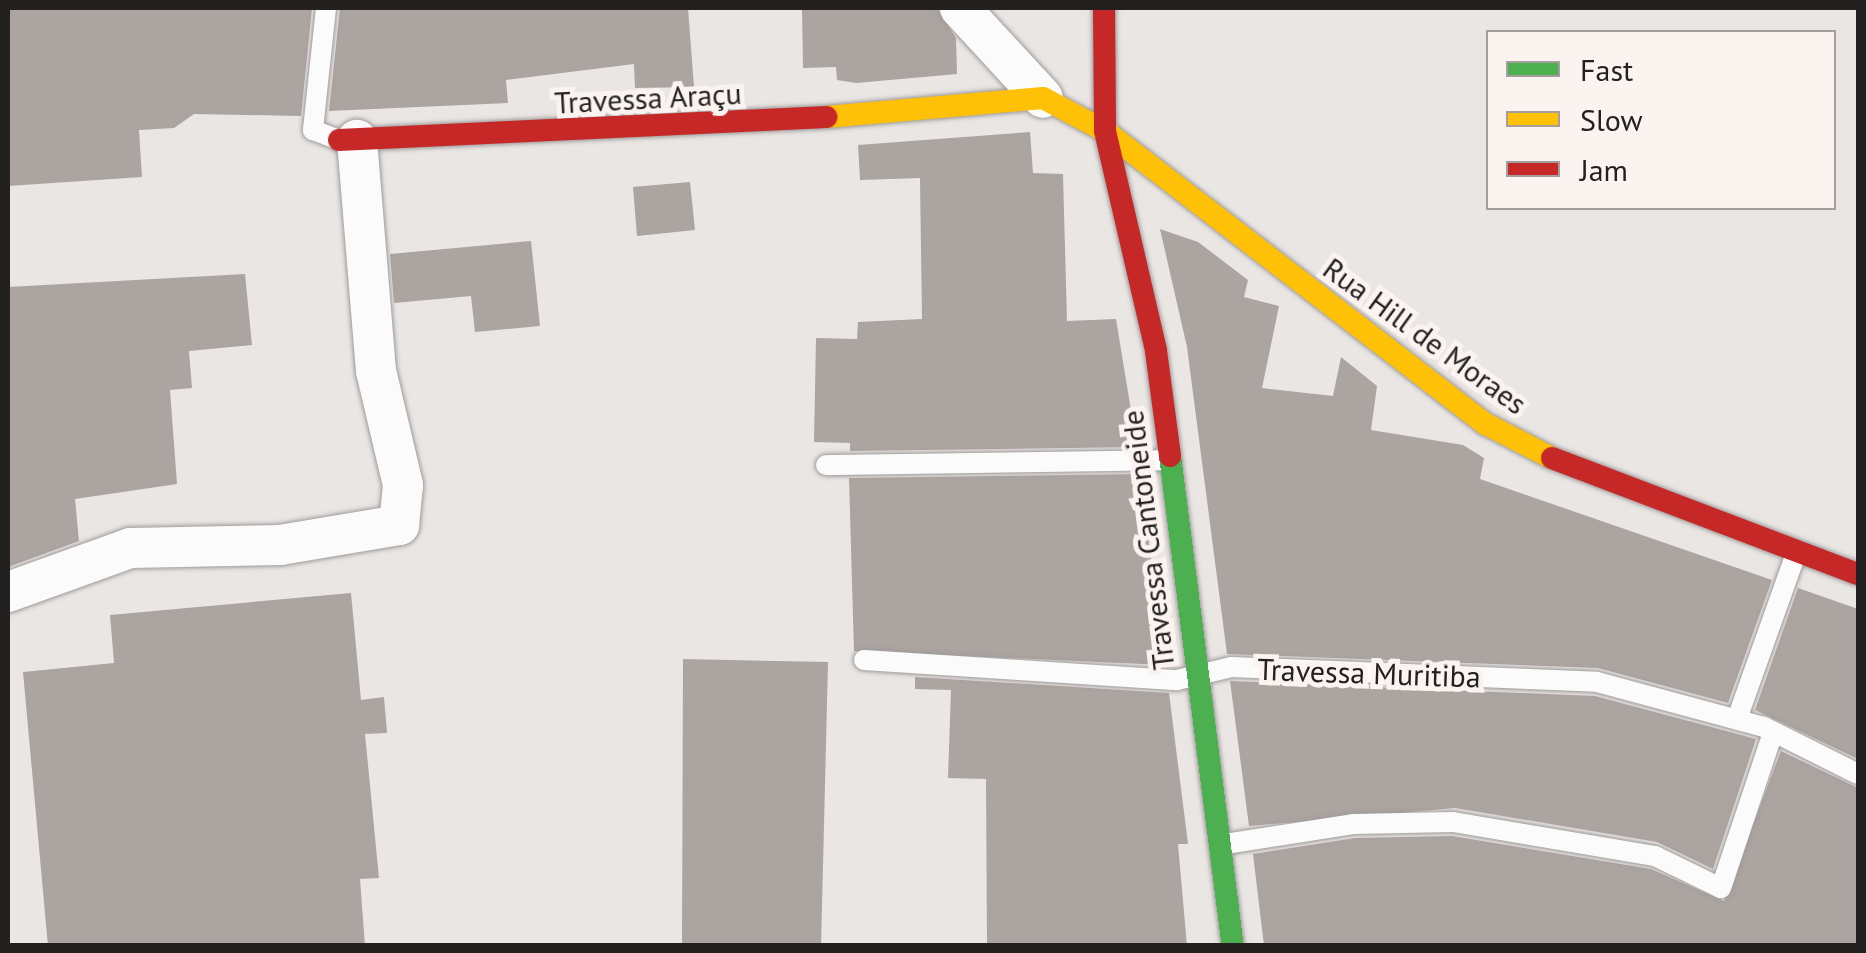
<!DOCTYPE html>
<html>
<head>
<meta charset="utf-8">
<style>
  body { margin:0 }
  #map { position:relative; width:1866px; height:953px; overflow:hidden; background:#eae6e4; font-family:"PT Sans",sans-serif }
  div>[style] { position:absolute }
  .building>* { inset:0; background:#aba4a0 }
  .roads { filter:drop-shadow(0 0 2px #9e9b9a) drop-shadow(0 0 2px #9e9b9a) }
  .lane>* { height:20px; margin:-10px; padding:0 10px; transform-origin:10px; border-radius:10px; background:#fcfbfb }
  .street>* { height:40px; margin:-20px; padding:0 20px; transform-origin:20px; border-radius:20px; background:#fcfbfb }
  .fast>* { height:22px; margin:-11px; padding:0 11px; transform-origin:11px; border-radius:11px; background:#4caf50 }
  .slow>* { height:22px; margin:-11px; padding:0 11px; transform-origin:11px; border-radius:11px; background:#ffc107 }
  .jam>* { height:22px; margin:-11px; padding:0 11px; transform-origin:11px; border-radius:11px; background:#c62828 }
  span { translate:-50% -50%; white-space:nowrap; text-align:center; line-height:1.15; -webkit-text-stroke:10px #faf3f0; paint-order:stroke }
  .street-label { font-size:30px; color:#232120 }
  .frame { position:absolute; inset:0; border:10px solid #232120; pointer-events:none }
  .legend { position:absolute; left:1486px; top:30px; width:350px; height:180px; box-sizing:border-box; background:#faf3f0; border:2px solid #a49f9d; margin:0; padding:12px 18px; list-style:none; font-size:30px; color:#232120 }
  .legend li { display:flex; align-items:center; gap:20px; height:50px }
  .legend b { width:50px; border:2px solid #a49f9d }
</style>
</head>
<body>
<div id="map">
  <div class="building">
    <div style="clip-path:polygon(8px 8px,312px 8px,301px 116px,194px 114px,174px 128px,139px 130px,142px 177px,8px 186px)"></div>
    <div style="clip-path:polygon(340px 8px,688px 8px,694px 87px,635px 88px,634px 64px,506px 80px,508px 103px,329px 111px)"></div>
    <div style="clip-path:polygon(802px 8px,937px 8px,956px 38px,957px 74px,856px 83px,837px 80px,836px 67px,803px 68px)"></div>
    <div style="clip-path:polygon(1030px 132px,1033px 173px,1063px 174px,1067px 321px,1116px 319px,1137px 447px,850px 451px,850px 443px,814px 442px,816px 338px,857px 339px,858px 322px,922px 319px,920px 178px,860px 180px,858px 145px)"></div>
    <div style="clip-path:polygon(690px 182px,695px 230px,637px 236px,633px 187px)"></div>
    <div style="clip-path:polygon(1160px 229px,1198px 242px,1248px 280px,1244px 297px,1279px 306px,1262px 388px,1333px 396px,1341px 357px,1377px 386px,1371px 430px,1463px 445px,1484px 458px,1480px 479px,1772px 580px,1728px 703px,1598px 668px,1227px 654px,1187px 347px)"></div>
    <div style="clip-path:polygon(531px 241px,540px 326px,475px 332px,471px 296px,394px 303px,390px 254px)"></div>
    <div style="clip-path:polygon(245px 274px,252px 345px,189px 351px,192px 388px,170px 390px,177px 484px,75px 499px,79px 541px,8px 567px,8px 287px)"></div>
    <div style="clip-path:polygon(1140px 474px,1165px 665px,854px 651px,849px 478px)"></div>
    <div style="clip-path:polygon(1798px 588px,1858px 609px,1858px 759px,1755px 710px)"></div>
    <div style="clip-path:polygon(351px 593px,361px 700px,384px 697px,387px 733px,365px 734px,379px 878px,360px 879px,365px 946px,48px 946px,23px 672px,114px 663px,110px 615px)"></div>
    <div style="clip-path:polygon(683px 659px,828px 662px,821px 946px,682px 946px)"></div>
    <div style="clip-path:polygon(915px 677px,1169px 693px,1188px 844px,1178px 844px,1187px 946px,987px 946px,986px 779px,948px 778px,951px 690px,915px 689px)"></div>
    <div style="clip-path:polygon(1230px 681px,1595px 696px,1756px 739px,1713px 869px,1657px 842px,1455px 808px,1249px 826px)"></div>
    <div style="clip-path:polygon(1781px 751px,1858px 788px,1858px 946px,1264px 946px,1253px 854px,1355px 838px,1452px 836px,1651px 869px,1724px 901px)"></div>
  </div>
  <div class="roads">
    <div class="lane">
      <div style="left:326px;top:8px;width:123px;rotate:96.1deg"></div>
      <div style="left:313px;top:130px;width:28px;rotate:21deg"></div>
      <div style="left:826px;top:465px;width:343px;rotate:-0.8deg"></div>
      <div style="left:864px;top:660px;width:314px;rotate:3.7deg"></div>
      <div style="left:1177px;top:680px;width:56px;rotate:-13.5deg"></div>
      <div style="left:1231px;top:667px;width:366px;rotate:2.3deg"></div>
      <div style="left:1597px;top:682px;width:173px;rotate:15.1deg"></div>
      <div style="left:1764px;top:727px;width:105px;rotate:26.6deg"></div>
      <div style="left:1737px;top:719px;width:176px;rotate:-70.4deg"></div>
      <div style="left:1225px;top:844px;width:131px;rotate:-8.8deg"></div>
      <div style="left:1354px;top:824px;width:99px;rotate:-1.2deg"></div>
      <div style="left:1453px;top:822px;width:205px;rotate:9.6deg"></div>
      <div style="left:1655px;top:856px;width:73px;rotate:25.9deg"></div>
      <div style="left:1721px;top:888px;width:163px;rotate:-71.5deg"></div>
    </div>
    <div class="street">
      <div style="left:960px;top:8px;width:122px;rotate:47.3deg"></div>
      <div style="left:8px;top:592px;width:130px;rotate:-19.8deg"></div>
      <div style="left:130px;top:548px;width:150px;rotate:-1.1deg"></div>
      <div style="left:280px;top:545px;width:121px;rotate:-9.5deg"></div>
      <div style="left:399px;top:525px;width:40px;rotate:-84.3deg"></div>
      <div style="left:403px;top:485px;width:117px;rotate:-103.3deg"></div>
      <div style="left:376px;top:371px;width:232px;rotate:-94.7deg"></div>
    </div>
    <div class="fast">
      <div style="left:1170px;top:456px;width:494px;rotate:82.7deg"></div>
    </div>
    <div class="slow">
      <div style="left:826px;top:117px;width:218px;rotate:-5deg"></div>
      <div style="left:1043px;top:98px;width:70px;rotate:28deg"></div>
      <div style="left:1105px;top:131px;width:481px;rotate:37.6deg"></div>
      <div style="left:1486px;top:424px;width:74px;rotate:27.3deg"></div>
    </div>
    <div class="jam">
      <div style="left:1104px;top:8px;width:123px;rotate:89.5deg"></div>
      <div style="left:1105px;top:131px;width:226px;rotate:76.9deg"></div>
      <div style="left:1156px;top:351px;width:106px;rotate:82.4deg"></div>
      <div style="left:339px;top:140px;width:488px;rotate:-2.7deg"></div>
      <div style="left:1552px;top:458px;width:327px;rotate:20.8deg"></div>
    </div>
  </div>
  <div class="street-label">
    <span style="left:648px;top:98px;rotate:-3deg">Travessa Araçu</span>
    <span style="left:1425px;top:336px;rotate:36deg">Rua Hill de Moraes</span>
    <span style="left:1148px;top:540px;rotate:-97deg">Travessa Cantoneide</span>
    <span style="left:1369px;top:673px;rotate:2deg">Travessa Muritiba</span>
  </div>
  <div class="frame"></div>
  <ul class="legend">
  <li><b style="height:12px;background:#4caf50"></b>Fast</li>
  <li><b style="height:12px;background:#ffc107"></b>Slow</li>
  <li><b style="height:12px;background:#c62828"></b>Jam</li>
  </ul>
</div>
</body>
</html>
